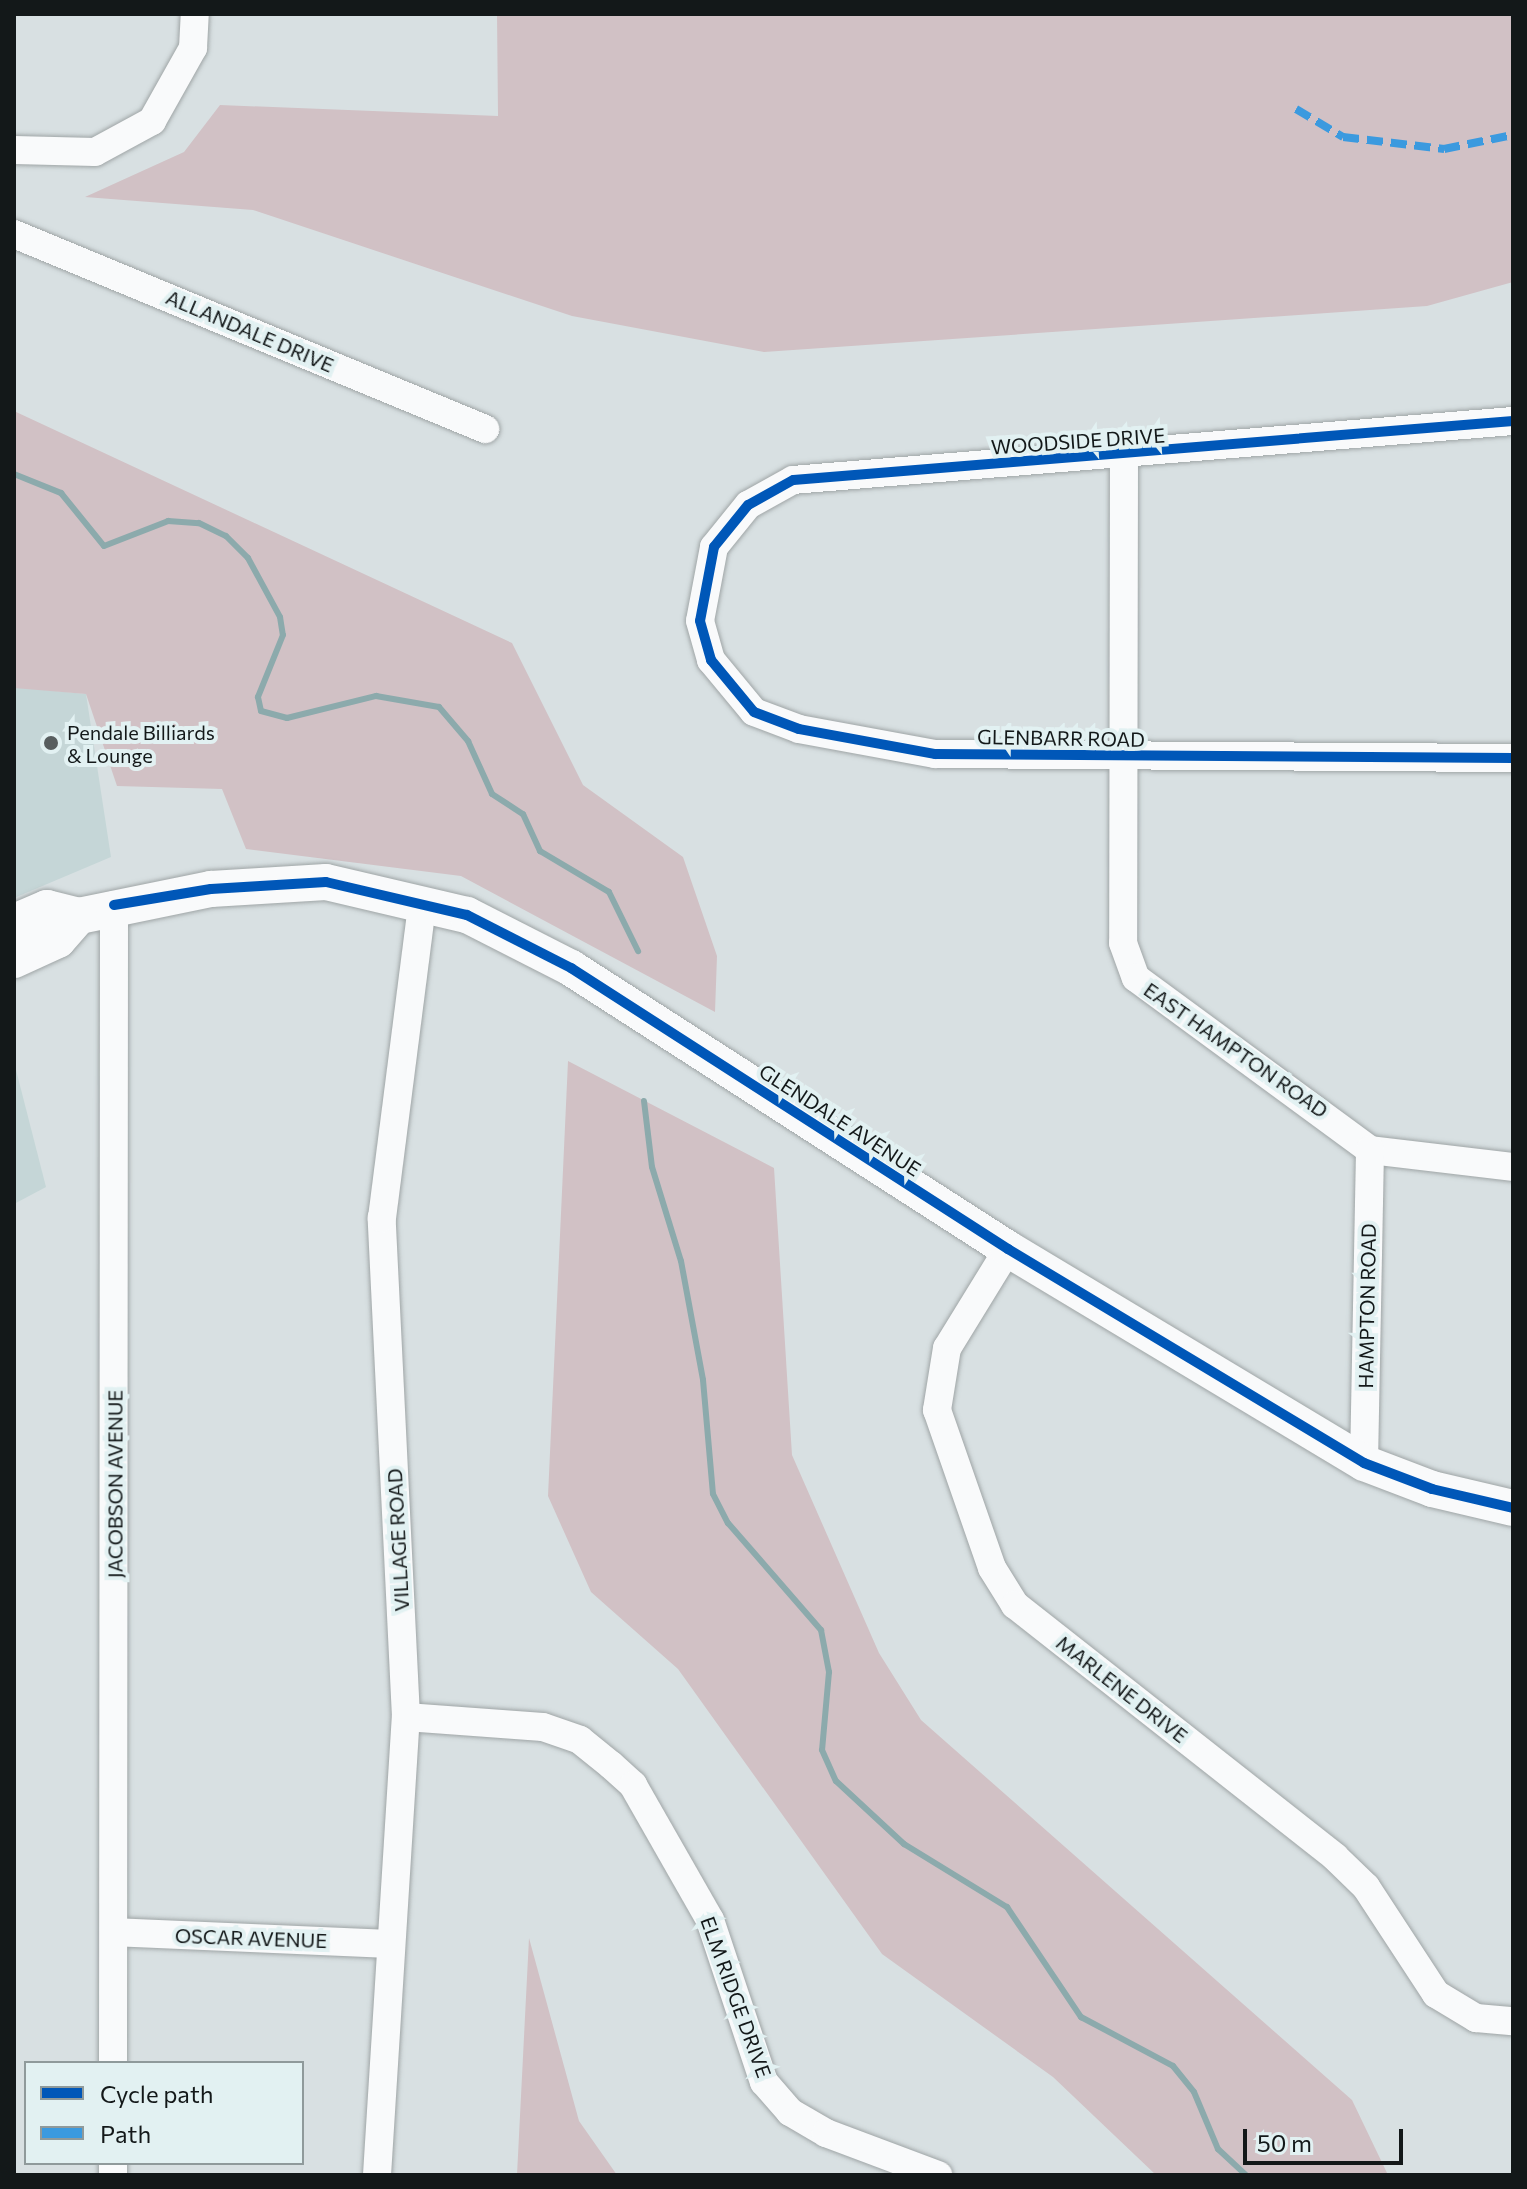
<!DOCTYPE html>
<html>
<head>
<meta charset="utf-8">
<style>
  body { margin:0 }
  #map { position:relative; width:1527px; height:2189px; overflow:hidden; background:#d8e0e2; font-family:Commissioner,sans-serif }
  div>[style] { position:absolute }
  .built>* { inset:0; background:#c5d6d7 }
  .forest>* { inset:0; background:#d1c1c5 }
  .stream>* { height:6px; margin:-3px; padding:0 3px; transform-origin:3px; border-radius:3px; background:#8caaac }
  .roads { filter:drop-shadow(0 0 2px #9fa5a6) drop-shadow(0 0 2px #9fa5a6) }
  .minor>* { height:28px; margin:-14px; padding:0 14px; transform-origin:14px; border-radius:14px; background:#f9fafb }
  .major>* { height:36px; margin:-18px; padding:0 18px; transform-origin:18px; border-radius:18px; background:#f9fafb }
  .quiet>* { height:8px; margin-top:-4px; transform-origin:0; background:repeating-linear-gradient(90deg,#3b9adf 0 16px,transparent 0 24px) }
  .cycleway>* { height:10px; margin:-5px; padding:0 5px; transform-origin:5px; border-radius:5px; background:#0057b8 }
  .dots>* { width:22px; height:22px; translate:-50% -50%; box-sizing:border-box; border:4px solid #e2f1f2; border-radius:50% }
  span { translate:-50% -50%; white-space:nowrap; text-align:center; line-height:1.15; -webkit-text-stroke:8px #e2f1f2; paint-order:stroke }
  .street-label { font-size:20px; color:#131819 }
  .poi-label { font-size:20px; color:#131819 }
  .left { translate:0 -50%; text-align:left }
  .frame { position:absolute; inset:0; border:16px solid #131819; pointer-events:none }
  .legend { position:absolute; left:24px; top:2061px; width:280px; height:104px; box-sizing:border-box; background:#e2f1f2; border:2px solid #8f9a9b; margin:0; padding:10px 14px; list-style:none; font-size:24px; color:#131819 }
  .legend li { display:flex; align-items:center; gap:16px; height:40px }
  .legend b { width:40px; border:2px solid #8f9a9b }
  .scale { position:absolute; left:1243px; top:2129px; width:160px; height:36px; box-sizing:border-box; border:4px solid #131819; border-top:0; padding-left:10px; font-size:24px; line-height:28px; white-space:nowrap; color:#131819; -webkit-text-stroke:6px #e2f1f2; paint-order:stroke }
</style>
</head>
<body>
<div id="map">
  <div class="built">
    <div style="clip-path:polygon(14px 687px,86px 694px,111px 857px,14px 898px)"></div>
    <div style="clip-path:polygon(14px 1062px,46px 1187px,14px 1204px)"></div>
  </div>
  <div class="forest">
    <div style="clip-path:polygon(497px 14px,1513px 14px,1513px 282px,1427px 306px,764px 352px,572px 316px,253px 210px,85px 197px,184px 152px,220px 105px,498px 116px)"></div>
    <div style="clip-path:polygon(14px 411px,512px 643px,583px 785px,683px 857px,717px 956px,715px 1012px,461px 876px,246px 849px,222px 789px,117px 786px,86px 694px,14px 688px)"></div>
    <div style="clip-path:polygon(568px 1061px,774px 1168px,792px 1455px,879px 1653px,921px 1720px,1352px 2100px,1388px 2175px,1156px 2175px,1053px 2077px,882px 1954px,678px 1669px,591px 1592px,548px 1496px)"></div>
    <div style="clip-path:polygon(529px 1938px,579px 2121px,617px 2175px,517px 2175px)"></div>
  </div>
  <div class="stream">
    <div style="left:14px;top:474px;width:51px;rotate:22deg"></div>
    <div style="left:61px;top:493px;width:68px;rotate:50.9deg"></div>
    <div style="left:104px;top:546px;width:69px;rotate:-21.3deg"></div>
    <div style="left:168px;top:521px;width:31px;rotate:4deg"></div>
    <div style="left:199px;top:523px;width:30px;rotate:26deg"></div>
    <div style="left:226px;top:536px;width:31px;rotate:45deg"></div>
    <div style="left:248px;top:558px;width:67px;rotate:61.5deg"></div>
    <div style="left:280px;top:617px;width:18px;rotate:81deg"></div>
    <div style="left:283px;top:635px;width:67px;rotate:112deg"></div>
    <div style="left:258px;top:697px;width:14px;rotate:78deg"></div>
    <div style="left:261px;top:711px;width:27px;rotate:15deg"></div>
    <div style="left:287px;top:718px;width:92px;rotate:-13.9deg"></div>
    <div style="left:376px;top:696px;width:64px;rotate:9.9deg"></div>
    <div style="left:439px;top:707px;width:45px;rotate:49.5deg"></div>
    <div style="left:468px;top:741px;width:58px;rotate:65.6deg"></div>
    <div style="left:492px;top:794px;width:37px;rotate:33deg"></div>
    <div style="left:523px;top:814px;width:41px;rotate:65.3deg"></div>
    <div style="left:540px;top:851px;width:80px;rotate:30.7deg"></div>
    <div style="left:609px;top:892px;width:66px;rotate:63.8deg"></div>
    <div style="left:644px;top:1101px;width:66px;rotate:83.1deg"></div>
    <div style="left:652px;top:1167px;width:98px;rotate:72.9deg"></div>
    <div style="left:681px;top:1261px;width:121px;rotate:79.5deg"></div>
    <div style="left:703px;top:1380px;width:114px;rotate:85deg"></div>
    <div style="left:713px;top:1494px;width:33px;rotate:63deg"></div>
    <div style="left:728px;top:1523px;width:142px;rotate:49deg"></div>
    <div style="left:821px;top:1630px;width:43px;rotate:79.2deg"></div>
    <div style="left:829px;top:1672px;width:78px;rotate:95.1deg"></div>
    <div style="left:822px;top:1750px;width:34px;rotate:66deg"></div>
    <div style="left:836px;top:1781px;width:93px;rotate:42.8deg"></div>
    <div style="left:904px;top:1844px;width:121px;rotate:31.5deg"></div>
    <div style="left:1007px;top:1907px;width:133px;rotate:56.1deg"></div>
    <div style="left:1081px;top:2017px;width:104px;rotate:28deg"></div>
    <div style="left:1173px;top:2066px;width:33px;rotate:51deg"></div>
    <div style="left:1194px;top:2092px;width:62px;rotate:67.2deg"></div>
    <div style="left:1218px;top:2149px;width:38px;rotate:43deg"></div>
  </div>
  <div class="roads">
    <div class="minor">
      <div style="left:14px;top:150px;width:81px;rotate:1.4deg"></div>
      <div style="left:95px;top:152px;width:65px;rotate:-28.5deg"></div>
      <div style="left:152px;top:121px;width:84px;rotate:-60.7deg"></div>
      <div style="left:193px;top:48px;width:34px;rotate:-87deg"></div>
      <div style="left:14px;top:234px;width:510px;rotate:22.49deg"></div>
      <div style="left:1513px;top:421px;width:722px;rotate:175.32deg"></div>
      <div style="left:793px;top:480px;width:51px;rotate:150.9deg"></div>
      <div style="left:748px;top:505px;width:54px;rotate:129deg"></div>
      <div style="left:714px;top:547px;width:75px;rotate:100.7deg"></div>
      <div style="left:700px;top:621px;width:41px;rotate:74.2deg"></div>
      <div style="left:711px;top:660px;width:67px;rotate:50.4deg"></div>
      <div style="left:754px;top:712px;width:48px;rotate:20.7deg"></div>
      <div style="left:799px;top:729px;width:138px;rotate:10.4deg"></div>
      <div style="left:935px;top:754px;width:578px;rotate:0.4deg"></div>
      <div style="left:1124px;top:457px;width:486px;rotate:90.1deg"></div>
      <div style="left:1123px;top:943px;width:37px;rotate:70deg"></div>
      <div style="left:1136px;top:978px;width:290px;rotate:36.3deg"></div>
      <div style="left:1370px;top:1150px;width:144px;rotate:6.8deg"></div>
      <div style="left:1008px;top:1249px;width:116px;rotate:121.6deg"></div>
      <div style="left:947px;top:1348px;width:63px;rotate:99.2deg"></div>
      <div style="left:937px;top:1410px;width:167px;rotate:70.8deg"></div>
      <div style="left:992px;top:1568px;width:44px;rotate:58.1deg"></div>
      <div style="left:1015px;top:1605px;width:407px;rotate:38.2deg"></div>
      <div style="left:1335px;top:1857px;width:43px;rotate:44.1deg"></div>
      <div style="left:1366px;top:1887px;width:128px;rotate:56.8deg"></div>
      <div style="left:1436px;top:1994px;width:47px;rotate:31deg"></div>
      <div style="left:1476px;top:2018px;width:37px;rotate:5deg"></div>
      <div style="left:1364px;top:1463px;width:313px;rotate:-88.9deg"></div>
      <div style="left:406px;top:1717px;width:137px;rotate:4.2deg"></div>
      <div style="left:543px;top:1727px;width:39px;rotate:19deg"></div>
      <div style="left:580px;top:1740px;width:40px;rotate:39deg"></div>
      <div style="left:611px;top:1765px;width:30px;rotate:42deg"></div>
      <div style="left:633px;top:1785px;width:155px;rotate:60.3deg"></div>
      <div style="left:710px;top:1920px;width:171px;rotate:71.6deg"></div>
      <div style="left:764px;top:2082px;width:40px;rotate:49deg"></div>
      <div style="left:790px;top:2112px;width:42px;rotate:30.3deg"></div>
      <div style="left:826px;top:2133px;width:120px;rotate:20.6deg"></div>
      <div style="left:114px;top:1932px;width:274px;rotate:2.5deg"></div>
      <div style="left:113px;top:2063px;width:1158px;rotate:-89.95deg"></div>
      <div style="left:113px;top:2175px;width:12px;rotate:-90deg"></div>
      <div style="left:377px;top:2175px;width:459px;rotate:-86.4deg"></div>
      <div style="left:406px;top:1717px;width:500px;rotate:-92.8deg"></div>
      <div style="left:382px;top:1218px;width:315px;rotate:-82.7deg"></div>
    </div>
    <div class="major">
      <div style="left:14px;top:922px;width:36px;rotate:-23deg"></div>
      <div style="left:47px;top:908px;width:33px;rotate:14deg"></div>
      <div style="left:79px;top:916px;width:135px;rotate:-11.6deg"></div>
      <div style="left:211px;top:889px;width:115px;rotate:-3.5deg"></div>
      <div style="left:326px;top:882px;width:145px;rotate:13.2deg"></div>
      <div style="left:467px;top:915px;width:117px;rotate:27deg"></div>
      <div style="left:571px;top:968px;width:520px;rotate:32.74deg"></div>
      <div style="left:1008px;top:1249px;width:415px;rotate:31deg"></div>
      <div style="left:1364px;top:1463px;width:73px;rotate:20.9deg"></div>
      <div style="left:1432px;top:1489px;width:83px;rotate:13.2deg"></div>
      <div style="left:14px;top:960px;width:48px;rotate:-24.4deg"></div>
      <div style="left:58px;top:940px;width:32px;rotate:-49deg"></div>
    </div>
  </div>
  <div class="quiet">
    <div style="left:1296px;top:109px;width:55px;rotate:30.8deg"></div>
    <div style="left:1343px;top:137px;width:102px;rotate:6.8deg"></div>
    <div style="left:1444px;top:149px;width:70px;rotate:-11.5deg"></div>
  </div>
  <div class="cycleway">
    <div style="left:1513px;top:421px;width:722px;rotate:175.32deg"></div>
    <div style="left:793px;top:480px;width:51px;rotate:150.9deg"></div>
    <div style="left:748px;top:505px;width:54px;rotate:129deg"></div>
    <div style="left:714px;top:547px;width:75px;rotate:100.7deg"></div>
    <div style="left:700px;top:621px;width:41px;rotate:74.2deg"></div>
    <div style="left:711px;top:660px;width:67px;rotate:50.4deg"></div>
    <div style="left:754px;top:712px;width:48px;rotate:20.7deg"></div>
    <div style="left:799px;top:729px;width:138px;rotate:10.4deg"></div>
    <div style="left:935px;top:754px;width:578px;rotate:0.4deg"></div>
    <div style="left:114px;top:905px;width:98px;rotate:-9.4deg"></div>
    <div style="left:211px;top:889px;width:115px;rotate:-3.5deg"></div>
    <div style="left:326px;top:882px;width:145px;rotate:13.2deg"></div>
    <div style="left:467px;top:915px;width:117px;rotate:27deg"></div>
    <div style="left:571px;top:968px;width:520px;rotate:32.74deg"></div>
    <div style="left:1008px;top:1249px;width:415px;rotate:31deg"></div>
    <div style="left:1364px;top:1463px;width:73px;rotate:20.9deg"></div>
    <div style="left:1432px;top:1489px;width:83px;rotate:13.2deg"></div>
  </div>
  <div class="dots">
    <div style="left:51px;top:743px;background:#585e5f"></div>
  </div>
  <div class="street-label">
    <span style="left:250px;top:331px;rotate:23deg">ALLANDALE DRIVE</span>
    <span style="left:1078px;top:441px;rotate:-4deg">WOODSIDE DRIVE</span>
    <span style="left:1061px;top:738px;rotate:1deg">GLENBARR ROAD</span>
    <span style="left:1236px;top:1050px;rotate:35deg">EAST HAMPTON ROAD</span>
    <span style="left:840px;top:1120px;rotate:33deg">GLENDALE AVENUE</span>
    <span style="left:1367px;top:1306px;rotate:-89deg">HAMPTON ROAD</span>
    <span style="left:115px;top:1484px;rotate:-90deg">JACOBSON AVENUE</span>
    <span style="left:398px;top:1540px;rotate:-93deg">VILLAGE ROAD</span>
    <span style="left:1122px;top:1689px;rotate:38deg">MARLENE DRIVE</span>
    <span style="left:251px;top:1938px;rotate:2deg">OSCAR AVENUE</span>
    <span style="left:736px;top:1997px;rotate:70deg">ELM RIDGE DRIVE</span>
  </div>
  <div class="poi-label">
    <span class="left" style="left:67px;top:744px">Pendale Billiards<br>&amp; Lounge</span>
  </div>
  <div class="frame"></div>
  <ul class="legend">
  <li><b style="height:10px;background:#0057b8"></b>Cycle path</li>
  <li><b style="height:10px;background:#3b9adf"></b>Path</li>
  </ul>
  <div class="scale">50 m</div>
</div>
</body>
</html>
